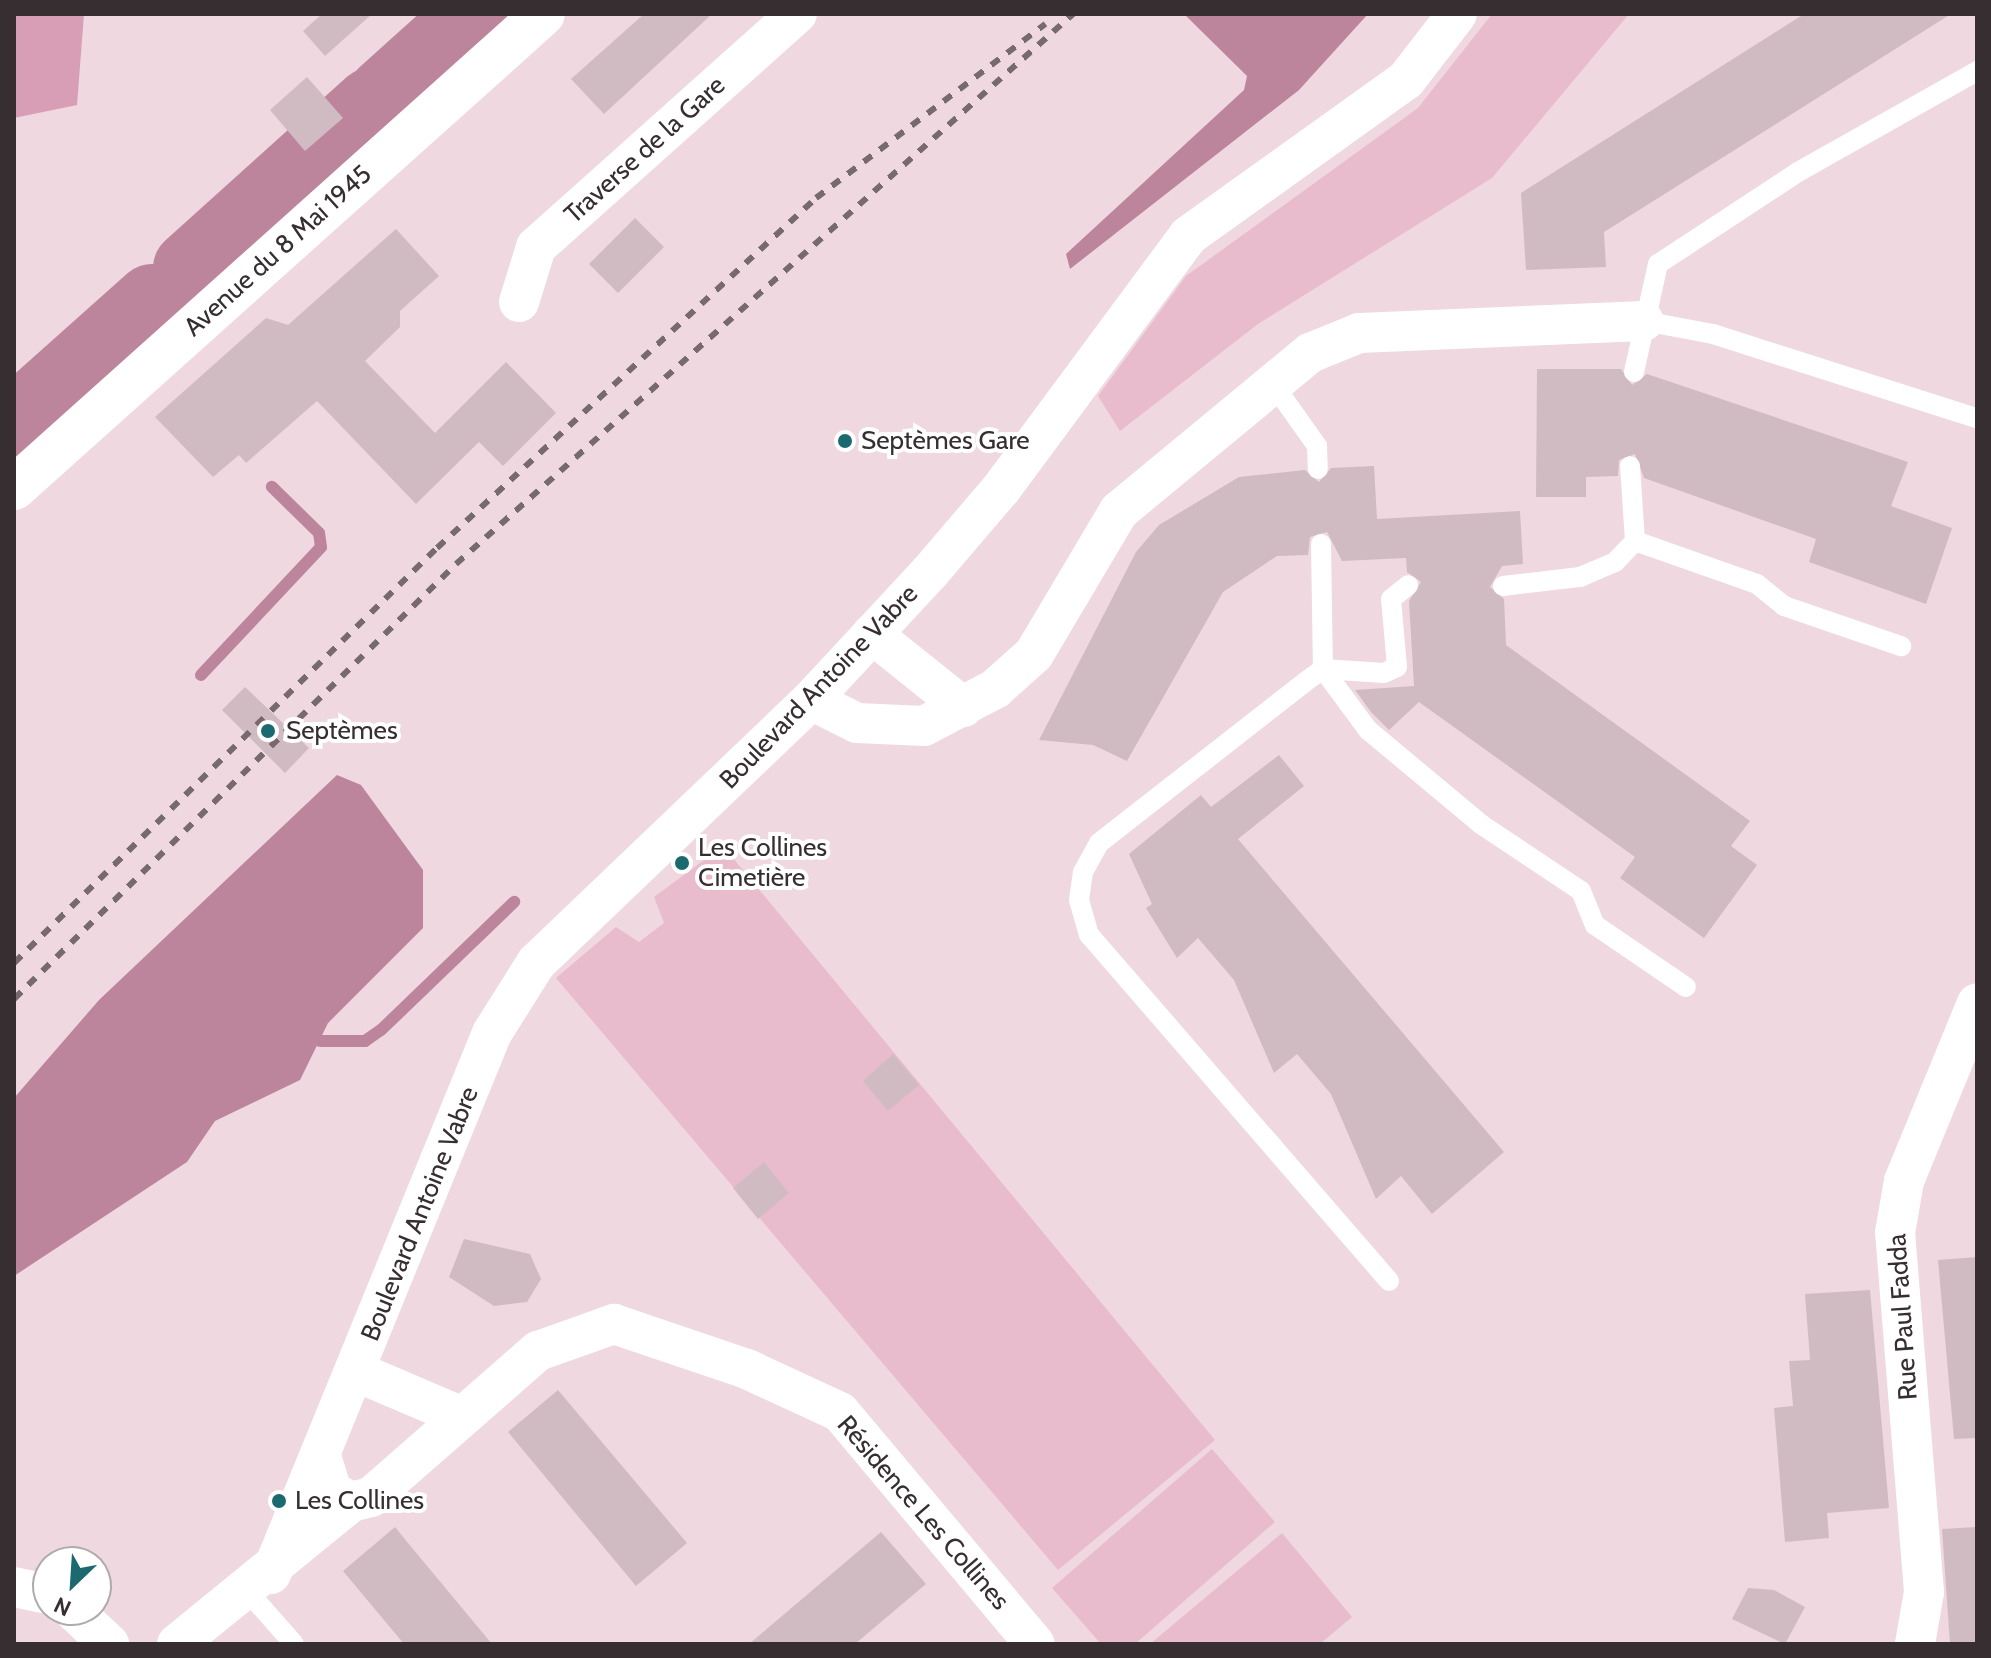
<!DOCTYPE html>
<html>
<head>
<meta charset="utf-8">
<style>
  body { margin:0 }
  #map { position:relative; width:1991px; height:1658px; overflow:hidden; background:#efd8e0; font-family:Cabin,sans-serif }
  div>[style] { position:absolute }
  .green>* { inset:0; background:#e9bccd }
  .forest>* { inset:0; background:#d89eb5 }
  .water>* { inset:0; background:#bd859c }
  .stream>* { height:12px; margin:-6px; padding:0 6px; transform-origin:6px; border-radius:6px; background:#bd859c }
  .river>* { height:74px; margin:-37px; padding:0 37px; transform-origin:37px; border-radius:37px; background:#bd859c }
  .building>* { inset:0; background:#d1bbc3 }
  .lane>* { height:20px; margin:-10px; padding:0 10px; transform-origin:10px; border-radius:10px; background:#fff }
  .street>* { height:40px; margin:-20px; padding:0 20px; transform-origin:20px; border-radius:20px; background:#fff }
  .secondary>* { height:44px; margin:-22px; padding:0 22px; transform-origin:22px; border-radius:22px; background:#fff }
  .rail>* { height:6px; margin-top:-3px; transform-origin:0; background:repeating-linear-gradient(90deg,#776a6e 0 10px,transparent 0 20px) }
  .dots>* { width:22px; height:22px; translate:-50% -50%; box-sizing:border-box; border:4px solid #fff; border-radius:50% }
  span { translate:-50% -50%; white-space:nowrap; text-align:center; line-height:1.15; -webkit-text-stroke:8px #fff; paint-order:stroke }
  .street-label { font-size:26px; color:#362e31 }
  .poi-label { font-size:26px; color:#362e31 }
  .left { translate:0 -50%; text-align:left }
  .frame { position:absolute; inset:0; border:16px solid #362e31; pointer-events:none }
  .north { position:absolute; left:32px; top:1546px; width:80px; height:80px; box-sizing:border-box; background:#fff; border:2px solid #afabad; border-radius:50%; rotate:205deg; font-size:22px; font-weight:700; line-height:32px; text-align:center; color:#362e31 }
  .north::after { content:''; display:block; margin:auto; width:28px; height:36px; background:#1d6970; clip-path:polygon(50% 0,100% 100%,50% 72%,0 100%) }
</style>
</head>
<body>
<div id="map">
  <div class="green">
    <div style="clip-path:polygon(1492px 14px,1629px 14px,1492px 178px,1258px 324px,1120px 431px,1098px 396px,1186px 276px,1418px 108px)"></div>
    <div style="clip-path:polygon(723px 846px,1215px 1440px,1058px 1570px,556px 978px,616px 927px,639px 942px,664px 923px,654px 897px)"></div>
    <div style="clip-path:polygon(1212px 1449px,1275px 1522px,1135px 1644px,1101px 1644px,1052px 1588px)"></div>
    <div style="clip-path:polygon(1282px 1533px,1352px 1617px,1320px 1644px,1150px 1644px)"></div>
  </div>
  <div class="forest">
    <div style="clip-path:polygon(14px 14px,84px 14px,77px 105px,14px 118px)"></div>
  </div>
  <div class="water">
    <div style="clip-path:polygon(1184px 14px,1368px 14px,1299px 90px,1070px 269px,1066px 254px,1244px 90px,1247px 76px)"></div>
    <div style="clip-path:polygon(337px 775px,361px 785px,423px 870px,423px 928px,328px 1023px,300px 1080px,215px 1121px,187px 1162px,14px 1276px,14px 1098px,99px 1000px)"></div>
  </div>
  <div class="stream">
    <div style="left:201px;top:675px;width:175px;rotate:-46.8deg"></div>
    <div style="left:321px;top:547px;width:14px;rotate:-98deg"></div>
    <div style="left:319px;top:533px;width:66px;rotate:-135.6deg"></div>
    <div style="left:320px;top:1041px;width:45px"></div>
    <div style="left:365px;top:1041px;width:19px;rotate:-35deg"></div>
    <div style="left:381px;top:1030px;width:185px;rotate:-43.9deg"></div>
  </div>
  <div class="river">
    <div style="left:384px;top:95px;width:121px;rotate:-42deg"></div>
    <div style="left:190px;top:268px;width:245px;rotate:-42deg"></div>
    <div style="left:14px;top:424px;width:185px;rotate:-41.7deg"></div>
  </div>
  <div class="building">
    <div style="clip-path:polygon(322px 14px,372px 14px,325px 56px,303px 31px)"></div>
    <div style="clip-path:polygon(644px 14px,712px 14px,604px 114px,571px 79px)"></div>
    <div style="clip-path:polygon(1804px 14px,1951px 14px,1604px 232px,1606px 267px,1526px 270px,1521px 193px)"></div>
    <div style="clip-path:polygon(307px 77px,343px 118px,305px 151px,270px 110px)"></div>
    <div style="clip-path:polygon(635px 218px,664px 247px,618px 293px,589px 264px)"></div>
    <div style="clip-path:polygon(396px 229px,439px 276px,400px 311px,400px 327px,365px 361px,435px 433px,506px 362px,556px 413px,503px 466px,479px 442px,416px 504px,317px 401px,246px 463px,239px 455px,213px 477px,155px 417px,266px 318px,288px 325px)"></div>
    <div style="clip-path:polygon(1537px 369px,1621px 369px,1632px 385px,1647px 374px,1908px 462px,1891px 506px,1952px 528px,1926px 604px,1809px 562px,1816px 539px,1644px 478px,1635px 454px,1619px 460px,1618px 476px,1586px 477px,1586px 497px,1536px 497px)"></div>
    <div style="clip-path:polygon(1374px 466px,1377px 519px,1520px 511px,1523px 564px,1502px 566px,1490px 587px,1504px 599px,1506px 645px,1750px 821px,1731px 846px,1757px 865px,1704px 938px,1620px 878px,1635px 857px,1419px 702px,1389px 730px,1371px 712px,1355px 690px,1414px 686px,1409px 601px,1421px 582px,1407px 572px,1406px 558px,1342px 561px,1327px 532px,1310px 537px,1308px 555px,1277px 556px,1223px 592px,1127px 761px,1093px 745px,1039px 740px,1136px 552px,1159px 525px,1239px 477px,1305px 470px,1319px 482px,1331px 468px)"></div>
    <div style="clip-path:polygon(245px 687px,309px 748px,285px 773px,222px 710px)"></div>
    <div style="clip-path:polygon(1279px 755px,1304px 786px,1238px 839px,1504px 1152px,1432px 1214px,1401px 1176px,1376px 1199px,1331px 1094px,1297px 1054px,1274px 1073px,1234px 980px,1198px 938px,1177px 958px,1146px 908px,1152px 904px,1129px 854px,1201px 795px,1211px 807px)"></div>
    <div style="clip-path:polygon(893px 1054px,919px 1085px,888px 1111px,863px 1081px)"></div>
    <div style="clip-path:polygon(764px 1162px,789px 1193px,758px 1219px,733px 1188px)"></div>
    <div style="clip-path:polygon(464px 1239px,530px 1254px,541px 1279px,527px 1302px,494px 1306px,449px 1277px)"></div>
    <div style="clip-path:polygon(1977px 1257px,1977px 1438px,1954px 1439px,1938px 1260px)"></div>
    <div style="clip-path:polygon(1870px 1290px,1889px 1508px,1827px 1513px,1829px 1538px,1785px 1542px,1774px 1408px,1793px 1406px,1789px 1361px,1810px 1360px,1805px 1294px)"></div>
    <div style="clip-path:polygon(558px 1390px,687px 1543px,636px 1586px,508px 1432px)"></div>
    <div style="clip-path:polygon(395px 1527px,408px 1543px,492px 1644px,404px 1644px,343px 1571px)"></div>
    <div style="clip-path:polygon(1977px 1527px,1977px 1644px,1950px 1644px,1942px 1529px)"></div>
    <div style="clip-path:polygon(881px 1532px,926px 1584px,855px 1644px,749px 1644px)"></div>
    <div style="clip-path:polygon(1748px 1588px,1774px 1590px,1805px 1607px,1785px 1644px,1732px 1619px)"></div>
  </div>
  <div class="lane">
    <div style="left:1644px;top:321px;width:70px;rotate:10.7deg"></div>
    <div style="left:1713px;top:334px;width:277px;rotate:17.7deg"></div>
    <div style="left:1634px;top:372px;width:111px;rotate:-77.5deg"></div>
    <div style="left:1658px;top:264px;width:168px;rotate:-33.3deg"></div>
    <div style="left:1798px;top:172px;width:206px;rotate:-29.4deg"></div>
    <div style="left:1271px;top:381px;width:80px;rotate:54.7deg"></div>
    <div style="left:1317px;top:446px;width:23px;rotate:88deg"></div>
    <div style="left:1635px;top:541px;width:129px;rotate:19.4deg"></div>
    <div style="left:1757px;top:584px;width:35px;rotate:39deg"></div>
    <div style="left:1784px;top:606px;width:124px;rotate:18.9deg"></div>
    <div style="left:1321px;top:544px;width:125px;rotate:89.1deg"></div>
    <div style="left:1323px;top:669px;width:76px;rotate:53.6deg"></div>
    <div style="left:1368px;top:730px;width:148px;rotate:39.8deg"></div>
    <div style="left:1482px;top:825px;width:119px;rotate:33.7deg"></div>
    <div style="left:1581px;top:891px;width:37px;rotate:68deg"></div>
    <div style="left:1595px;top:925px;width:110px;rotate:34.3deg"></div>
    <div style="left:1503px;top:586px;width:78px;rotate:-6.7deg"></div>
    <div style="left:1580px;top:577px;width:38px;rotate:-23deg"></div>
    <div style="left:1615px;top:562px;width:29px;rotate:-46deg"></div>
    <div style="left:1635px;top:541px;width:75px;rotate:-93.8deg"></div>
    <div style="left:1389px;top:1281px;width:458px;rotate:-130.9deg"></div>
    <div style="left:1089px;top:935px;width:36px;rotate:-106deg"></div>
    <div style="left:1079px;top:900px;width:28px;rotate:-82deg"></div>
    <div style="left:1083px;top:872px;width:33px;rotate:-61deg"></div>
    <div style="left:1099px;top:843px;width:261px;rotate:-38deg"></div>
    <div style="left:1305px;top:682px;width:22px;rotate:-36deg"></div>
    <div style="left:1323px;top:669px;width:61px;rotate:3.8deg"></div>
    <div style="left:1384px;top:673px;width:14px;rotate:-25deg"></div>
    <div style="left:1397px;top:667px;width:68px;rotate:-95deg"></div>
    <div style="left:1391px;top:599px;width:22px;rotate:-39deg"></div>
    <div style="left:248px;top:1592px;width:69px;rotate:48.5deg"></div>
  </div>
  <div class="street">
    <div style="left:519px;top:302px;width:58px;rotate:-72.8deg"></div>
    <div style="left:536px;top:247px;width:350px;rotate:-41.8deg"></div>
    <div style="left:872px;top:634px;width:117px;rotate:38.7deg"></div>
    <div style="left:811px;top:700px;width:51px;rotate:26.6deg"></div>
    <div style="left:857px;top:723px;width:67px;rotate:2.6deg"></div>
    <div style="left:924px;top:726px;width:80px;rotate:-27.5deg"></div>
    <div style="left:995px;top:689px;width:52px;rotate:-41.9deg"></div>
    <div style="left:1034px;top:654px;width:166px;rotate:-59.3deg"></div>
    <div style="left:1119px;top:511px;width:248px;rotate:-39.6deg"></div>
    <div style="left:1310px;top:353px;width:53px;rotate:-22.2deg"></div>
    <div style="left:1359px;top:333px;width:285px;rotate:-2.4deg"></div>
    <div style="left:357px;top:1372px;width:112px;rotate:23.1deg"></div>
    <div style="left:322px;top:1459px;width:34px;rotate:73deg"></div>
    <div style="left:332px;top:1491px;width:22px;rotate:30deg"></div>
    <div style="left:351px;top:1502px;width:21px;rotate:-14deg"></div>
    <div style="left:371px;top:1497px;width:222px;rotate:-41.2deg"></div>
    <div style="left:538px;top:1351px;width:81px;rotate:-19.6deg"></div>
    <div style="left:614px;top:1324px;width:140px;rotate:18.7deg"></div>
    <div style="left:747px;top:1369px;width:102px;rotate:24.8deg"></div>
    <div style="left:840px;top:1412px;width:303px;rotate:50deg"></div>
    <div style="left:271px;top:1574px;width:584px;rotate:-67.78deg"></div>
    <div style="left:492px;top:1033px;width:83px;rotate:-57.8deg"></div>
    <div style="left:536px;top:963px;width:381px;rotate:-43.7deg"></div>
    <div style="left:811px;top:700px;width:175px;rotate:-47.1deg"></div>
    <div style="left:930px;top:572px;width:109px;rotate:-49.5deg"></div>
    <div style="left:1001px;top:489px;width:315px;rotate:-53.5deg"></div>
    <div style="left:1188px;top:236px;width:268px;rotate:-35.6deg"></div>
    <div style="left:1406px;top:80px;width:83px;rotate:-52.3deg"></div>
    <div style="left:14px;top:1587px;width:35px;rotate:12deg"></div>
    <div style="left:73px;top:1610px;width:50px;rotate:43.4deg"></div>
    <div style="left:177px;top:1644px;width:225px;rotate:-39.2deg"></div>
    <div style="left:1915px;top:1644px;width:53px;rotate:-80.2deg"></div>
    <div style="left:1924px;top:1592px;width:360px;rotate:-94.6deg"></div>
    <div style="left:1895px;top:1233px;width:53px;rotate:-80.2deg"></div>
    <div style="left:1904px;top:1181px;width:192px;rotate:-67.7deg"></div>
  </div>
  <div class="secondary">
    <div style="left:14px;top:488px;width:710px;rotate:-41.86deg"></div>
  </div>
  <div class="rail">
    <div style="left:14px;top:963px;width:593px;rotate:-44.45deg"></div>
    <div style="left:437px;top:548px;width:516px;rotate:-42.72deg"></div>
    <div style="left:816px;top:198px;width:288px;rotate:-37.2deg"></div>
    <div style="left:14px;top:999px;width:620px;rotate:-44.54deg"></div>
    <div style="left:456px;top:564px;width:827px;rotate:-41.71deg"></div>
  </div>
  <div class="dots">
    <div style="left:845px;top:441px;background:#1d6970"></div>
    <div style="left:268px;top:731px;background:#1d6970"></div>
    <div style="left:682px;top:863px;background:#1d6970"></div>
    <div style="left:279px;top:1501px;background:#1d6970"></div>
  </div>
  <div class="street-label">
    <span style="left:645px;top:150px;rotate:-42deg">Traverse de la Gare</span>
    <span style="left:278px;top:251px;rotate:-42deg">Avenue du 8 Mai 1945</span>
    <span style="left:819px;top:687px;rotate:-46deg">Boulevard Antoine Vabre</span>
    <span style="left:420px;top:1214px;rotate:-68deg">Boulevard Antoine Vabre</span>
    <span style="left:1903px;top:1317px;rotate:-94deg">Rue Paul Fadda</span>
    <span style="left:923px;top:1513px;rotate:49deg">Résidence Les Collines</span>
  </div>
  <div class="poi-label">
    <span class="left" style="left:861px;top:441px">Septèmes Gare</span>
    <span class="left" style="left:286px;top:731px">Septèmes</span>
    <span class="left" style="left:698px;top:863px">Les Collines<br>Cimetière</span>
    <span class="left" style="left:295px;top:1501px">Les Collines</span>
  </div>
  <div class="frame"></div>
  <div class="north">N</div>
</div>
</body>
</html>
